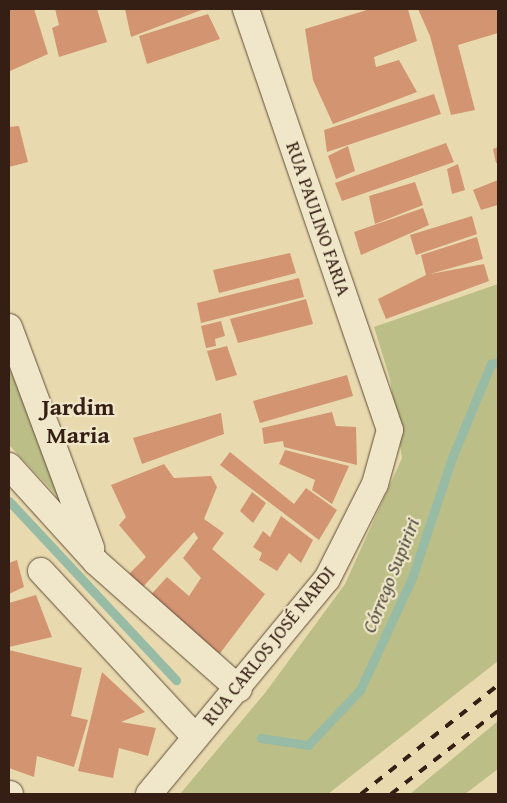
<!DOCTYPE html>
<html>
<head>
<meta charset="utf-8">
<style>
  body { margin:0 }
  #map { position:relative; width:507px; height:803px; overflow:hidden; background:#e8daae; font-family:"Gentium Book Plus",serif }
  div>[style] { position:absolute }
  .green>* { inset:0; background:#bbbe86 }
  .stream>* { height:9px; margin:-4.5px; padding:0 4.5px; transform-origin:4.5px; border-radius:4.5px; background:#98bba6 }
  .building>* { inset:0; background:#d39472 }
  .roads { filter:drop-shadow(0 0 1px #624d3a) drop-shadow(0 0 1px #624d3a) }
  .street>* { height:26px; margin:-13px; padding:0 13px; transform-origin:13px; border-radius:13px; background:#f0e7ca }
  .rail>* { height:4px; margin-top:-2px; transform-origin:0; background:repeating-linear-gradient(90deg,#351e14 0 9px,transparent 0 18px) }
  span { translate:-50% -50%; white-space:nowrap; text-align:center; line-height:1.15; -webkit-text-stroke:4.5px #f0e7ca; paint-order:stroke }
  .street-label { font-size:19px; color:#351e14 }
  .water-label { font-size:20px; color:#534d40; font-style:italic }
  .district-label { font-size:24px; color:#351e14; font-weight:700 }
  .frame { position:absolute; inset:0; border:10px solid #351e14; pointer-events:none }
</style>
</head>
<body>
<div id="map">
  <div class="green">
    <div style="clip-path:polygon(498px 284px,498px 661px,328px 794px,180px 794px,265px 693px,345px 584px,402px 458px,390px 379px,374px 327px)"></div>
    <div style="clip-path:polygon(9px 367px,65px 504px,9px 445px)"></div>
    <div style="clip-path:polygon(498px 721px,498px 769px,465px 794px,410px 794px)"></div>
  </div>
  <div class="stream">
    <div style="left:9px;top:501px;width:245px;rotate:47deg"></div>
    <div style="left:261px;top:738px;width:48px;rotate:8.5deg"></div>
    <div style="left:308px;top:745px;width:76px;rotate:-46.6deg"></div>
    <div style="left:360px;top:690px;width:123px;rotate:-65.1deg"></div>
    <div style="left:412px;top:578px;width:126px;rotate:-71.6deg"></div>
    <div style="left:452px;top:458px;width:102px;rotate:-67.5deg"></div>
    <div style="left:491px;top:364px;width:7px;rotate:-16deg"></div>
  </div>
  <div class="building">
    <div style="clip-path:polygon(9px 9px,34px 9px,48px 54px,10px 71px)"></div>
    <div style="clip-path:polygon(55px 9px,97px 9px,107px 42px,59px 57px,52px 28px,59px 25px)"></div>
    <div style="clip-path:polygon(125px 9px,204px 9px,131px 37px)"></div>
    <div style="clip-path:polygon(370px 9px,408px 9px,417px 41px,374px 57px,376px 67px,399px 60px,417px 92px,333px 124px,313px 80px,305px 29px)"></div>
    <div style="clip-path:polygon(418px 9px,498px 9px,498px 33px,458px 45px,475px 110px,451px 115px,430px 36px)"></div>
    <div style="clip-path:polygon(208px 14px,220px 39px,147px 64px,139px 36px)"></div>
    <div style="clip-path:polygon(434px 94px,441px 114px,327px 152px,324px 130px)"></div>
    <div style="clip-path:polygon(19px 126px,28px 162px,9px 167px,9px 127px)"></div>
    <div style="clip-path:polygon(446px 143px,454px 162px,342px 201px,335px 183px)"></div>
    <div style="clip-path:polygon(348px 146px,355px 171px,336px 179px,328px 156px)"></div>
    <div style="clip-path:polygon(498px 147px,498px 163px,496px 163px,493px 149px)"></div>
    <div style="clip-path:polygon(458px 164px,465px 190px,452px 194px,447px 169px)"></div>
    <div style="clip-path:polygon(498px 180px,498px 205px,481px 210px,473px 190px)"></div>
    <div style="clip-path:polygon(415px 182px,423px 205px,375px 224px,369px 196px)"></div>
    <div style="clip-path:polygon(423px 208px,429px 225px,361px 255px,354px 232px)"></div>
    <div style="clip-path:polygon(472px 216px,477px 234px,416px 255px,410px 235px)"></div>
    <div style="clip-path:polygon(477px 237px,483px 259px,430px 274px,484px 264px,489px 281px,386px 319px,378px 299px,426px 275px,421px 255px)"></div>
    <div style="clip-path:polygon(290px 253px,296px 273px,219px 293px,213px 270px)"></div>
    <div style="clip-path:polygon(299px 278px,304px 297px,201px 323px,197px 303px)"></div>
    <div style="clip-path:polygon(306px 299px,313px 324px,238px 343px,230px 319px)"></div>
    <div style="clip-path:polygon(221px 321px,225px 336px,215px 339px,216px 346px,206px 348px,201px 326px)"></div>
    <div style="clip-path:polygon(227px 346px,237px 375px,216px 381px,207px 351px)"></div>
    <div style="clip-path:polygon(347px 375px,353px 396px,260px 423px,253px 401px)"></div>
    <div style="clip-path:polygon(332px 412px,336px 426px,356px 427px,357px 465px,284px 447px,283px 441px,264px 444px,262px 428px)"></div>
    <div style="clip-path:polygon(221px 413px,224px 434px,142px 464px,133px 438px)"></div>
    <div style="clip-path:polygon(285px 450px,349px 466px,332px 504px,312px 490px,315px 480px,279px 464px)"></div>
    <div style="clip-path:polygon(230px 452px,294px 504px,306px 488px,337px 510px,319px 540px,220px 465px)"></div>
    <div style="clip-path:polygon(164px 464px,174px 478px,211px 476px,217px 487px,204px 519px,224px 533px,212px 549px,265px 594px,218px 656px,148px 598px,167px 577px,189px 596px,201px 578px,183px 558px,198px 538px,194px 532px,141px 589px,128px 575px,146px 557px,119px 525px,126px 517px,111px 485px)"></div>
    <div style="clip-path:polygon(252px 492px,266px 503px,253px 523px,240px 511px)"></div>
    <div style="clip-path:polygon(281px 516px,313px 540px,301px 563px,289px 553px,277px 571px,259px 560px,262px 553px,253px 547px,263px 531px,270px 537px)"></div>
    <div style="clip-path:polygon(17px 560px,24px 587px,9px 594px,9px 563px)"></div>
    <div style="clip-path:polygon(36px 595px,52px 637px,9px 647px,9px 603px)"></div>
    <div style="clip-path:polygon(9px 650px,82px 668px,71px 716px,88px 720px,74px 767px,37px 756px,34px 777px,9px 768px)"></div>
    <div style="clip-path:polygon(102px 672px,145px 712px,121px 722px,156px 728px,148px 756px,119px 748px,113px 778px,78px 771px)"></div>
  </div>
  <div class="roads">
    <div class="street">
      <div style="left:9px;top:327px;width:236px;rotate:69.6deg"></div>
      <div style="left:9px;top:466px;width:130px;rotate:47.8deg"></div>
      <div style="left:96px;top:562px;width:191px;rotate:41.6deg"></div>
      <div style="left:41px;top:571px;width:226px;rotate:47.1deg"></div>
      <div style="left:9px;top:794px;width:1px"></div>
      <div style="left:149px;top:794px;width:279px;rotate:-50.4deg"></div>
      <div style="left:327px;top:579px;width:106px;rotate:-63.2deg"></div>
      <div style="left:375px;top:484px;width:56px;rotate:-74.5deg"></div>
      <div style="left:390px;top:430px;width:445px;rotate:-108.9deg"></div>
    </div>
  </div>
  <div class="rail">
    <div style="left:361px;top:794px;width:175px;rotate:-38.5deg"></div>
    <div style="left:391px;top:794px;width:135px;rotate:-37.8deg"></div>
  </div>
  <div class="street-label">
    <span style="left:318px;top:219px;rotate:71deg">RUA PAULINO FARIA</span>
    <span style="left:269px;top:646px;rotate:-51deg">RUA CARLOS JOSÉ NARDI</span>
  </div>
  <div class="water-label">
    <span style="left:390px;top:575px;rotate:-68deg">Córrego Supiriri</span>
  </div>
  <div class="district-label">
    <span style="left:78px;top:421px">Jardim<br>Maria</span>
  </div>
  <div class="frame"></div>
</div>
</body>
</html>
